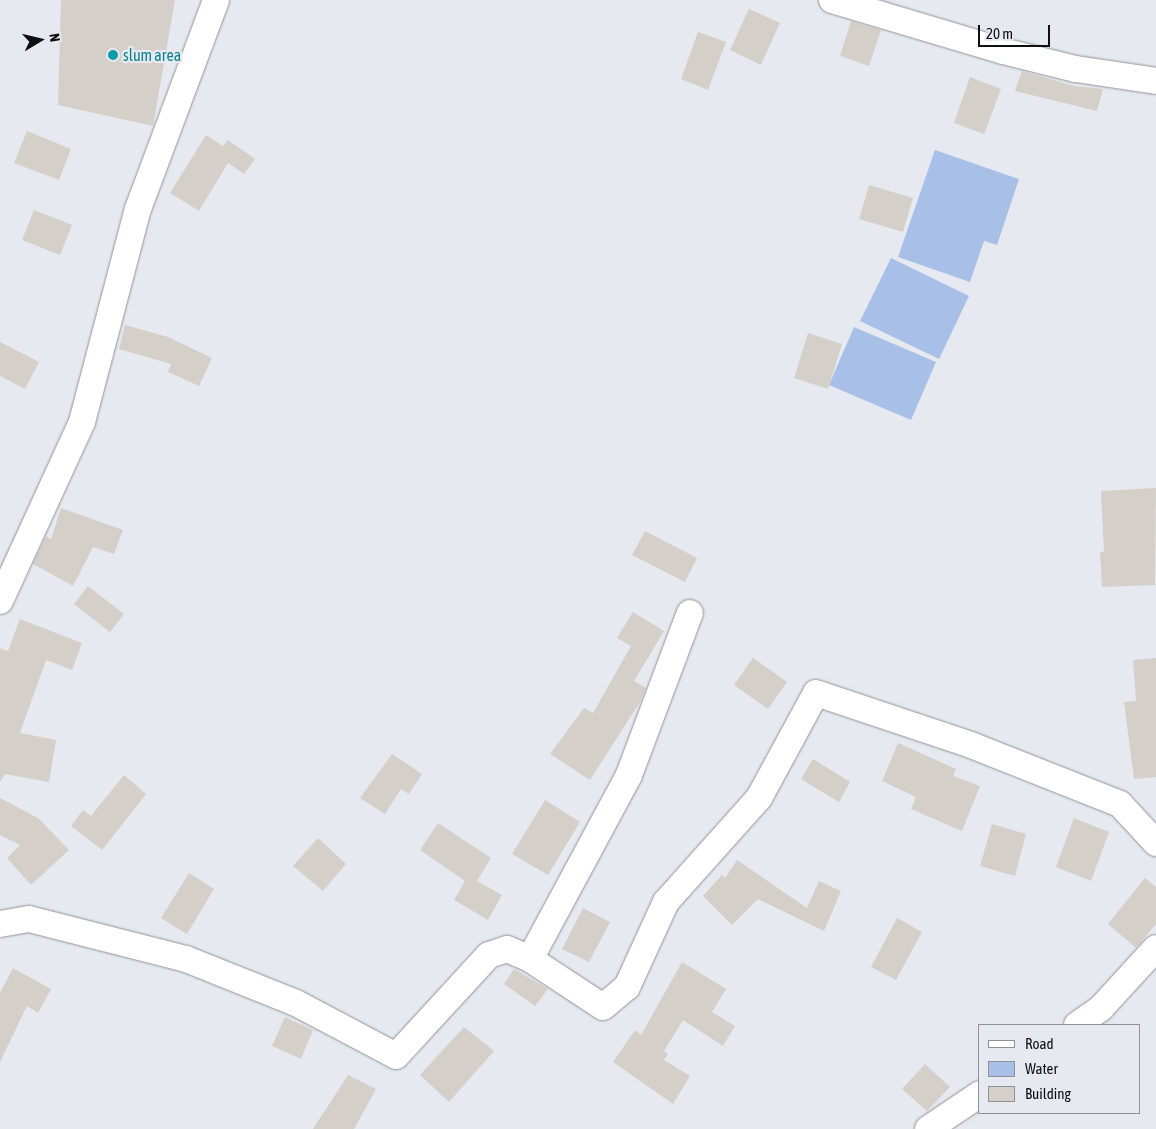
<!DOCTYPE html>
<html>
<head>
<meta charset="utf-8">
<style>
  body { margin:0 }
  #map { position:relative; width:1156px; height:1129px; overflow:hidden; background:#e6e9f0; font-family:"Asap Condensed",sans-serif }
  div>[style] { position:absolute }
  .water>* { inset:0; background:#a8bfe7 }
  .building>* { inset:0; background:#d4cfc9 }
  .roads { filter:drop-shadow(0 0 1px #919399) drop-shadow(0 0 1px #919399) }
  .minor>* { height:26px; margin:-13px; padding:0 13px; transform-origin:13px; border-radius:13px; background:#fff }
  .dots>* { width:14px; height:14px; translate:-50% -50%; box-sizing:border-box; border:2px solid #e6e9f0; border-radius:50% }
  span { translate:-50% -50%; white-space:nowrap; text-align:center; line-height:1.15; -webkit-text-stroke:4.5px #e6e9f0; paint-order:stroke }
  .culture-label { font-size:16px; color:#0d838f }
  .left { translate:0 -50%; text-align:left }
  .legend { position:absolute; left:978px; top:1024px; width:162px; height:90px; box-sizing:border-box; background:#e6e9f0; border:1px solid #909297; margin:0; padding:6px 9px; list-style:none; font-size:15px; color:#0e0f11 }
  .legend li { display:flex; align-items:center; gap:10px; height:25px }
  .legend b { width:25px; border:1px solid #909297 }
  .north { position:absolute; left:15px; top:15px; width:50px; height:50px; -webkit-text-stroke:4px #e6e9f0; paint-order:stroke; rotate:81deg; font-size:14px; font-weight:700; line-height:20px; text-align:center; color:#0e0f11 }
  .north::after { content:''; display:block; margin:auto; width:18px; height:22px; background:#0e0f11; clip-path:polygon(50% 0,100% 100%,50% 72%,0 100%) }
  .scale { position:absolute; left:978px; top:25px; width:72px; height:22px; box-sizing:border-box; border:2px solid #0e0f11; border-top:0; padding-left:6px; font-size:15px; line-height:18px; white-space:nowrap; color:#0e0f11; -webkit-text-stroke:4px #e6e9f0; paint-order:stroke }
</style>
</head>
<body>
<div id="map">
  <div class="water">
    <div style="clip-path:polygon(935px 150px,1019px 179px,997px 245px,984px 241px,970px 282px,898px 257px)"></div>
    <div style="clip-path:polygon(891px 258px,969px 296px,939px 359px,860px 321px)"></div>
    <div style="clip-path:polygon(854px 327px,936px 362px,911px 420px,829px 385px)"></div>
  </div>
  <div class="building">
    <div style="clip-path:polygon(61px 0,175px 0,153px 126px,58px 105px)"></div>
    <div style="clip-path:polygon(749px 9px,780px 23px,761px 65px,730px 50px)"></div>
    <div style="clip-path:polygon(851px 21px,881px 30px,869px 66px,840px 56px)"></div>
    <div style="clip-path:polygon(698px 32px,726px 42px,708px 90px,681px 79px)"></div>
    <div style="clip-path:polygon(1022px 71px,1074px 86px,1103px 89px,1097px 111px,1015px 91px)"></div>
    <div style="clip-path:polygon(970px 77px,1001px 89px,984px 134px,954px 123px)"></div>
    <div style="clip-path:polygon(27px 131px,71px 149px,59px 180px,14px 163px)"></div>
    <div style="clip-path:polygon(206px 135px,223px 146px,228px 140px,255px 159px,244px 174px,228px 163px,199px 211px,170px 193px)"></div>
    <div style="clip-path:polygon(869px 185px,913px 198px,903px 232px,859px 219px)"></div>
    <div style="clip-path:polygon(34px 210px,72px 225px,60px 255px,22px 240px)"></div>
    <div style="clip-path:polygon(125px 325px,168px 337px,212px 358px,199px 386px,168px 372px,171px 364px,119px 349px)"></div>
    <div style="clip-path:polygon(808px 333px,842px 344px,828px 389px,794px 378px)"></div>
    <div style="clip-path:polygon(0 342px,39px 362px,25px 389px,0 376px)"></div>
    <div style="clip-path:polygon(1156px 488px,1155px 585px,1102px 587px,1100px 552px,1104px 552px,1101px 491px)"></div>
    <div style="clip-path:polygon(61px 508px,123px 530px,114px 554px,93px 547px,73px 586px,33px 564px,46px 536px,51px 539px)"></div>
    <div style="clip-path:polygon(645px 531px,697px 558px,685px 582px,632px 555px)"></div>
    <div style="clip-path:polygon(88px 586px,124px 614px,110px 632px,74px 604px)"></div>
    <div style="clip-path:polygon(633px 612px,664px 631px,634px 681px,646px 688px,640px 702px,590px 780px,550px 754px,584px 708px,593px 713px,631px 646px,617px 638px)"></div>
    <div style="clip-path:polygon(20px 619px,82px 643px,72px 670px,46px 660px,20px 733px,56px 740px,49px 782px,5px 774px,0 782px,0 648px,8px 651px)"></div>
    <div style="clip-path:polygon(753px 658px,787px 682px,768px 709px,734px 685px)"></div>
    <div style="clip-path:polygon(1156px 658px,1156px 777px,1134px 779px,1124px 702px,1136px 701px,1133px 660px)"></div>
    <div style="clip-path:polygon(898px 743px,956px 769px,953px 776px,980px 786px,962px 831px,911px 809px,916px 797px,882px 781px)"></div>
    <div style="clip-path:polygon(392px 754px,422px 774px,409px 794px,401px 789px,385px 814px,360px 798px)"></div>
    <div style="clip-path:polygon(813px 759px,850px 782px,839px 802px,801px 779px)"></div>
    <div style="clip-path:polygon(124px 775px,146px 794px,102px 850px,71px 826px,83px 810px,91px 816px)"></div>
    <div style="clip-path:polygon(0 798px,38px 818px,69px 850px,31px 885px,7px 858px,20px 845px,0 835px)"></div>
    <div style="clip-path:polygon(545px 800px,580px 822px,548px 875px,512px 854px)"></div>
    <div style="clip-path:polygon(1074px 818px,1109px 832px,1091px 881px,1056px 867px)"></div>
    <div style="clip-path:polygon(438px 823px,491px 858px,477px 881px,502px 895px,488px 920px,454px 900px,465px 881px,420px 850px)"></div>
    <div style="clip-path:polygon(992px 824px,1026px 834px,1015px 876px,980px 866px)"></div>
    <div style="clip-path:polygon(318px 838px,346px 864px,323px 891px,293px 866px)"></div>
    <div style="clip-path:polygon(737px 860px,807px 908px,819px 881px,841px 891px,824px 931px,758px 899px,732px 925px,703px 896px,722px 875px,725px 878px)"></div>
    <div style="clip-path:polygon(189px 873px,214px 889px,187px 934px,161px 918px)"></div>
    <div style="clip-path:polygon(1145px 878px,1156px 887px,1156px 924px,1136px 948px,1108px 924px)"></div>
    <div style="clip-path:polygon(583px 908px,610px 922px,589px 962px,562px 949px)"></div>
    <div style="clip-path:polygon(897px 918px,922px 932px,896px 980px,871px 967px)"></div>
    <div style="clip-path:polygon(682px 962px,726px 989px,712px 1012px,735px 1026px,723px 1046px,683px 1020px,664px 1051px,668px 1054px,664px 1060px,690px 1076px,673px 1104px,613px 1062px,635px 1030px,641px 1035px)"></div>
    <div style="clip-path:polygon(13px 968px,51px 989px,38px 1013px,27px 1006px,0 1062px,0 993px)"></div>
    <div style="clip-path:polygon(514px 969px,548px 989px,535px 1006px,504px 984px)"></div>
    <div style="clip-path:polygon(285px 1017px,313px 1030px,301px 1059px,272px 1046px)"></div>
    <div style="clip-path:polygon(464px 1027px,494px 1051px,449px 1102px,420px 1075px)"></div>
    <div style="clip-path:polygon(925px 1064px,950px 1087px,927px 1111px,902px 1089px)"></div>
    <div style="clip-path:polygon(348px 1075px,376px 1089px,354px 1129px,313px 1129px)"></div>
  </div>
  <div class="roads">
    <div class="minor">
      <div style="left:832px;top:0;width:178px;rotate:16.6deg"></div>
      <div style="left:1003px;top:51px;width:75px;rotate:13.9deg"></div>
      <div style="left:1076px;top:69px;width:81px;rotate:8.5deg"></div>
      <div style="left:0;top:601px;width:197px;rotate:-65.4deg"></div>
      <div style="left:82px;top:422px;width:220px;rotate:-75.3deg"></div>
      <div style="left:138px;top:209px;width:223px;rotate:-69.5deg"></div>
      <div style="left:0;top:924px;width:29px;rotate:-10deg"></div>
      <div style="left:29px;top:919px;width:162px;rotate:14.3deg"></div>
      <div style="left:186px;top:959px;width:118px;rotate:21.8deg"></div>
      <div style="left:296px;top:1003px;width:113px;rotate:27.9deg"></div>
      <div style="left:396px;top:1056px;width:137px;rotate:-47.4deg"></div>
      <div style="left:489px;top:955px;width:19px;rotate:-18deg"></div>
      <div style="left:507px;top:949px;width:25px;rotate:23deg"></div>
      <div style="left:530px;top:959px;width:87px;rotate:33.3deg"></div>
      <div style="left:603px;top:1007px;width:31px;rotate:-40deg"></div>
      <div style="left:627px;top:987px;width:94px;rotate:-65.4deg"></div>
      <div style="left:666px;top:902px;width:140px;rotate:-48.2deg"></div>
      <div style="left:759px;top:798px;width:119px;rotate:-61.5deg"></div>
      <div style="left:816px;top:693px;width:163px;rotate:18.5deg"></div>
      <div style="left:971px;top:745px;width:160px;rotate:21.6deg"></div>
      <div style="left:1120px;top:804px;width:53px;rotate:47.3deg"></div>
      <div style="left:530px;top:959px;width:209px;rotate:-61.7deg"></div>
      <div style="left:629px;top:775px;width:173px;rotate:-69.4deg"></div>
      <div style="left:1077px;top:1025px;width:29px;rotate:-35deg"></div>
      <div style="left:1101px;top:1008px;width:81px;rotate:-47.5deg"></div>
      <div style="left:928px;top:1129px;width:63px;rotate:-33.9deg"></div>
    </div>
  </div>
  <div class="dots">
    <div style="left:113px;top:55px;background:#0f9aa8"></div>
  </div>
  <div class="culture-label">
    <span class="left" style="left:123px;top:55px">slum area</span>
  </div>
  <ul class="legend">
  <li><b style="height:6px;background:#fff"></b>Road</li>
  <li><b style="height:14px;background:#a8bfe7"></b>Water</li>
  <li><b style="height:14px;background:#d4cfc9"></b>Building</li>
  </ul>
  <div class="north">N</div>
  <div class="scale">20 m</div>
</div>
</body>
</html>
